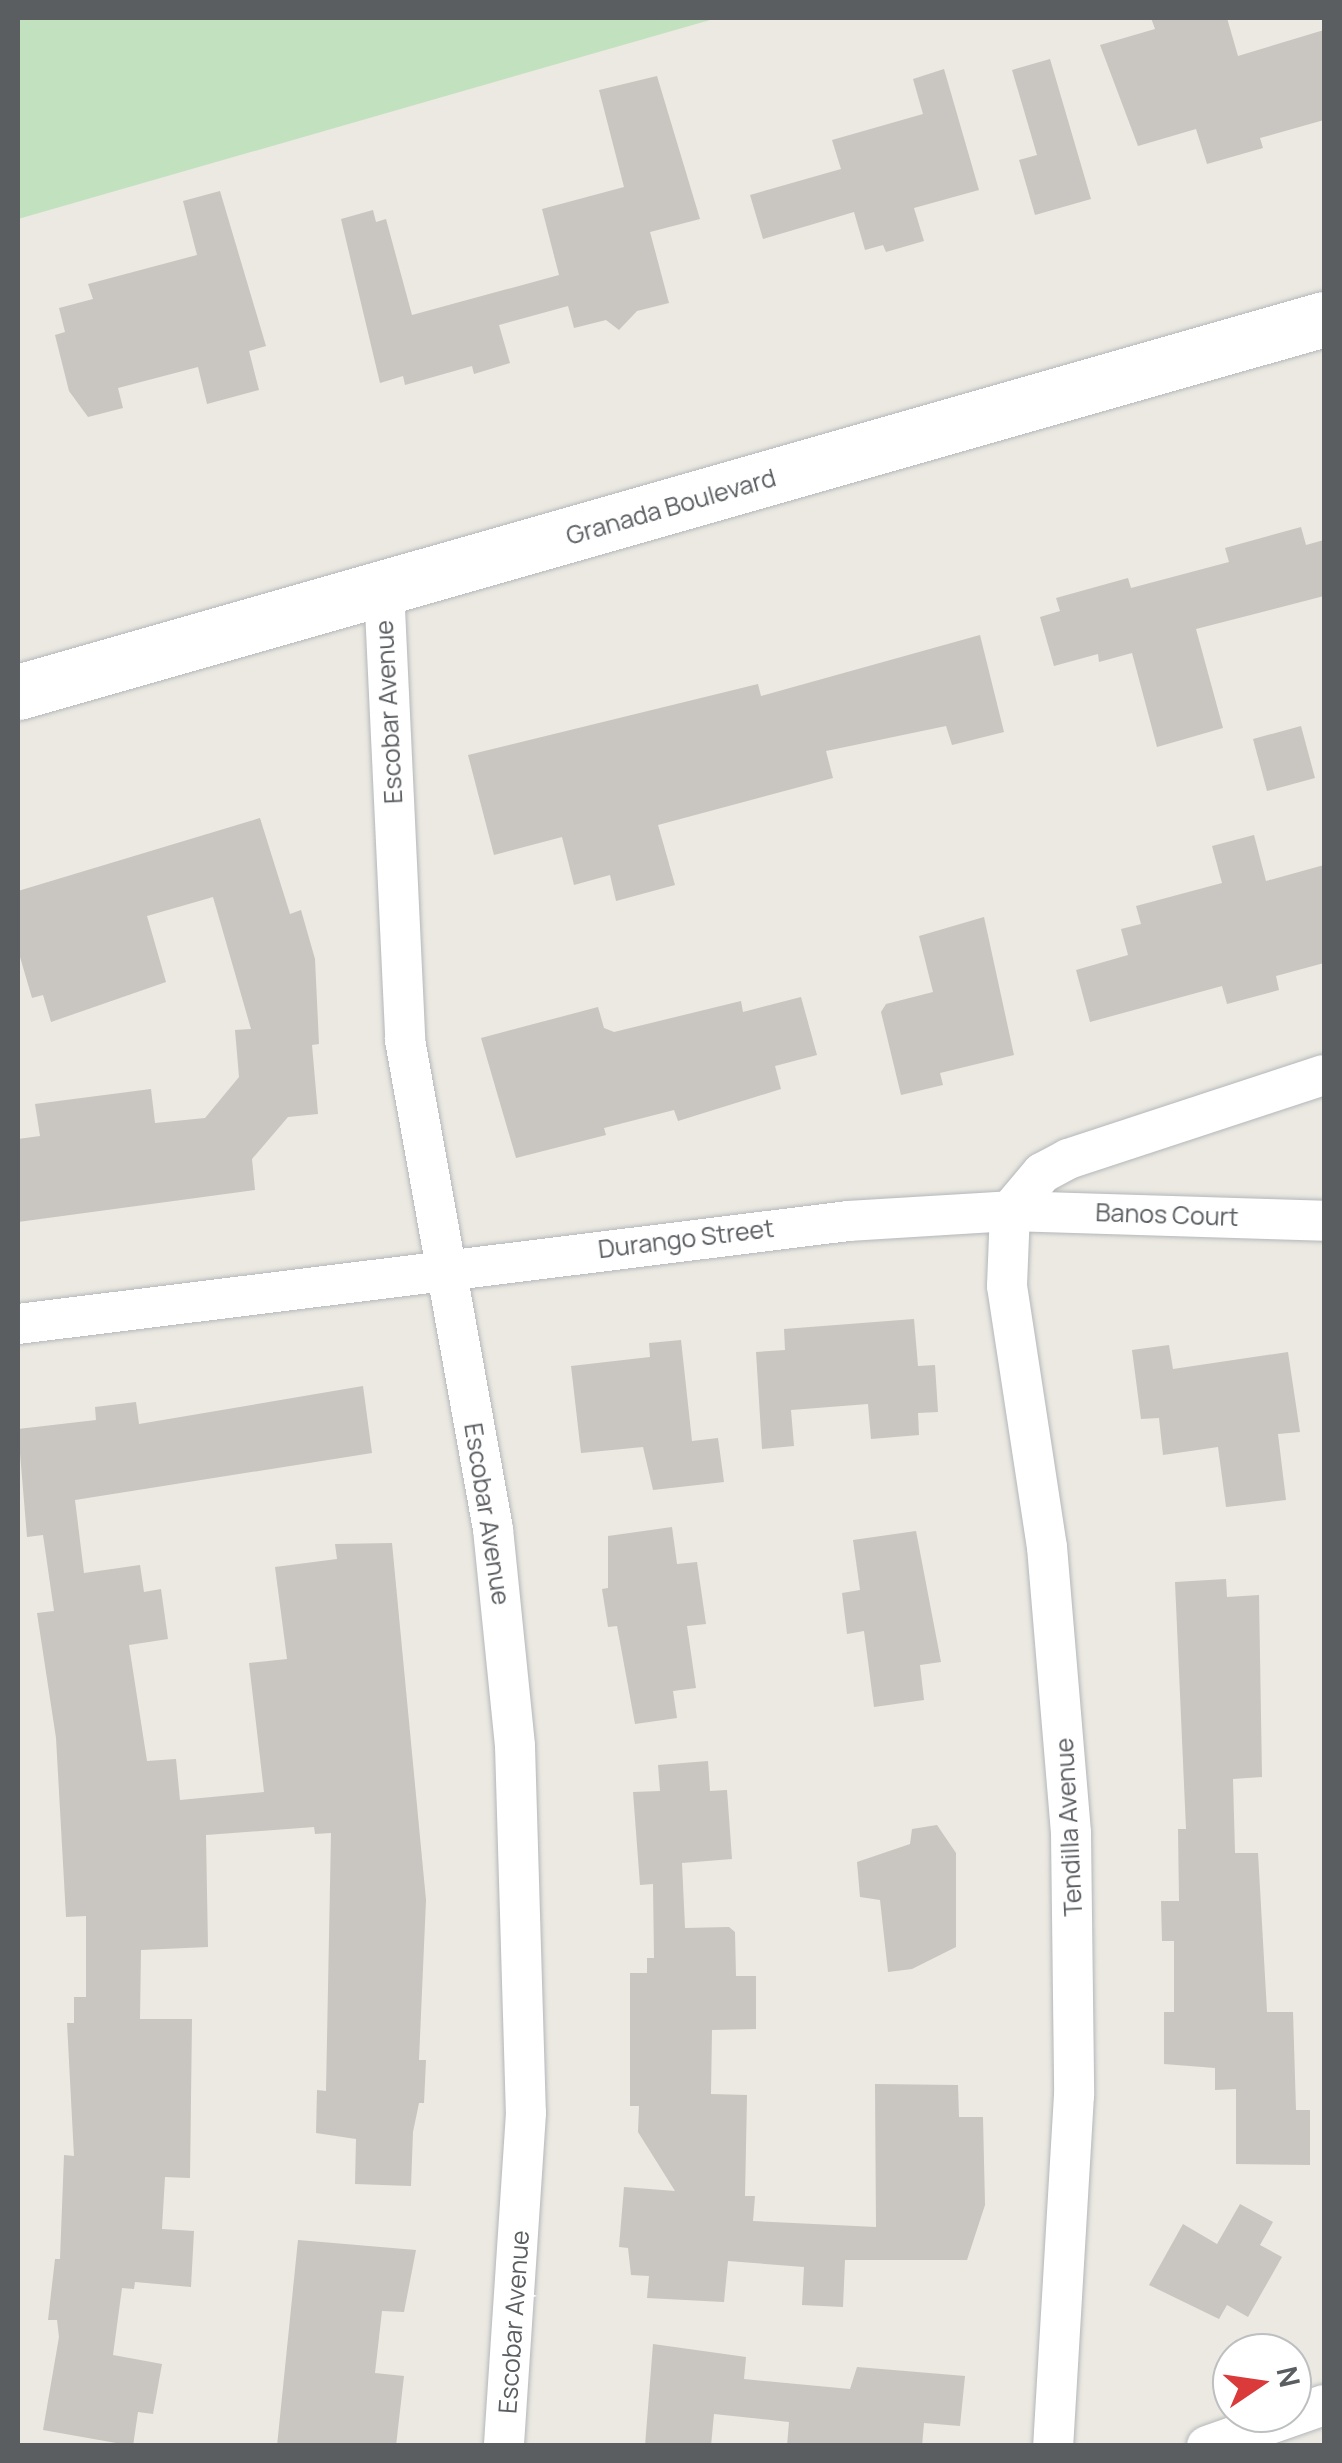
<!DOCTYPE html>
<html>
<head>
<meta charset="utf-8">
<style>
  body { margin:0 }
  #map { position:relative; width:1342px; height:2463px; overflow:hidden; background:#ebe9e1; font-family:Manrope,sans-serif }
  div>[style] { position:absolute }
  .green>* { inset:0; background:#c2e1bf }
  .building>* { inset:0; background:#c9c5c0 }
  .roads { filter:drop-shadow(0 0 2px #b4b7bb) drop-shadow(0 0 2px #b4b7bb) }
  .street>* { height:40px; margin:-20px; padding:0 20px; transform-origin:20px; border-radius:20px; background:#fff }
  .secondary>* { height:55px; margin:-27.5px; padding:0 27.5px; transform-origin:27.5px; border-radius:27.5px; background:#fff }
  span { translate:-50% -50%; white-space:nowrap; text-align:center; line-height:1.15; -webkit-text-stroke:10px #fff; paint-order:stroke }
  .street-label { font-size:25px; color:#5a5e61 }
  .frame { position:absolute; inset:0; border:20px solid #5a5e61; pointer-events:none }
  .north { position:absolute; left:1212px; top:2333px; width:100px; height:100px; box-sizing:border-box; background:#fff; border:2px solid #bdbfc0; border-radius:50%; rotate:77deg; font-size:28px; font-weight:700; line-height:40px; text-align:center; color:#5a5e61 }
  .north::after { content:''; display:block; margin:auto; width:35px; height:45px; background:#da3a39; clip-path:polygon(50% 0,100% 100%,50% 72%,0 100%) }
</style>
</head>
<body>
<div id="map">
  <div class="green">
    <div style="clip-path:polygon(18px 18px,717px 18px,18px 219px)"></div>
  </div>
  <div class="building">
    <div style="clip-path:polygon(1151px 18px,1227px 18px,1238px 56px,1324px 30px,1324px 120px,1260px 138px,1263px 148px,1207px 164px,1196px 129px,1138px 146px,1100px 45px,1155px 29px)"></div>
    <div style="clip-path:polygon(1050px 59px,1091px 199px,1035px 215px,1019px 160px,1037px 155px,1012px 70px)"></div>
    <div style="clip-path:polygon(944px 69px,979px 190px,914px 208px,924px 241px,886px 252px,883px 245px,865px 250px,854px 212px,763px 239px,750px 195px,841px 169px,832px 140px,923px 114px,913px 79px)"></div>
    <div style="clip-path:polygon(657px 76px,700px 219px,650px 232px,669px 303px,637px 311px,619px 330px,606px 320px,574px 328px,568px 306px,499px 325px,510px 363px,474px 374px,472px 366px,405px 385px,403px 376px,380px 383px,341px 219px,373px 210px,376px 222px,386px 219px,412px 315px,559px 275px,542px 209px,624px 187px,599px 90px)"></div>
    <div style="clip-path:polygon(220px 191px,266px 346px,249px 351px,259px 390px,207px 404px,198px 367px,118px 388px,123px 408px,88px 417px,69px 391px,55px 335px,65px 332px,59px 308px,93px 299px,88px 284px,197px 255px,183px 201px)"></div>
    <div style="clip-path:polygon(1301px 527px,1306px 545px,1324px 540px,1324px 596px,1196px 629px,1223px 728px,1157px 747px,1132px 653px,1099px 662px,1098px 654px,1054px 666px,1040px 617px,1060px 611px,1056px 598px,1128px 578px,1131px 588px,1229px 562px,1225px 548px)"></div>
    <div style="clip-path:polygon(980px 635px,1004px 732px,952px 745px,946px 726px,826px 751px,833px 778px,658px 825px,675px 885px,616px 901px,610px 875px,574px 885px,562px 837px,494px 855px,468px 755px,758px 684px,761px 696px)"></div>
    <div style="clip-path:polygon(1301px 726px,1315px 778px,1267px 791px,1253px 739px)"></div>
    <div style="clip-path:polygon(260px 818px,290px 914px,301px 910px,315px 959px,319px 1044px,312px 1045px,318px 1114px,288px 1117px,252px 1159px,255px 1190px,18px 1222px,18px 1139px,40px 1136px,35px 1104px,151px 1089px,155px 1123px,205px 1118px,239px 1077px,235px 1030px,251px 1029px,213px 897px,147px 916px,166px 982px,51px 1022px,43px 995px,32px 998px,18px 950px,18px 891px)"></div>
    <div style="clip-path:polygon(1254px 835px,1266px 881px,1324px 865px,1324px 963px,1276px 976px,1279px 990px,1227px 1004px,1222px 986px,1090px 1022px,1076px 970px,1128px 955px,1121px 929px,1141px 924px,1136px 906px,1222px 883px,1212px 846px)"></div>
    <div style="clip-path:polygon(984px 917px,1014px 1055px,940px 1073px,943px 1085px,901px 1095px,881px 1012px,886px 1004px,933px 992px,919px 936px)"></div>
    <div style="clip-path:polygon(801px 997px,817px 1055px,775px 1066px,781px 1089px,678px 1121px,674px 1110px,604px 1128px,606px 1135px,516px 1158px,481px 1038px,598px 1007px,604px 1028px,614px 1032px,741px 1001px,743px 1012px)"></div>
    <div style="clip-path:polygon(914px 1319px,918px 1366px,935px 1365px,938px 1412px,918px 1413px,919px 1435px,871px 1439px,868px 1404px,791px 1410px,794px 1446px,762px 1449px,756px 1352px,785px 1350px,784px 1329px)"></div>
    <div style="clip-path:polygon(681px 1340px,692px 1441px,718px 1438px,724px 1482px,653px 1490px,643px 1447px,581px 1453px,571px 1366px,650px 1357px,649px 1343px)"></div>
    <div style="clip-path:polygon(1169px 1345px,1173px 1369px,1288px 1352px,1300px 1432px,1278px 1434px,1286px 1500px,1226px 1507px,1218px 1447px,1163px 1455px,1159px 1418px,1141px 1419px,1132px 1350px)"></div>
    <div style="clip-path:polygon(363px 1386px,372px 1453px,75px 1500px,84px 1573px,140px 1565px,144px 1592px,161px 1589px,168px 1639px,129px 1645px,147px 1761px,176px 1759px,180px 1800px,264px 1792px,249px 1663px,287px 1659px,275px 1567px,337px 1559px,335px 1544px,392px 1543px,426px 1900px,419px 2060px,426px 2060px,424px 2103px,419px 2103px,413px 2132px,411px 2186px,355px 2184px,356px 2139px,316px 2133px,317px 2090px,326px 2091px,331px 1833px,315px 1834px,314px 1827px,206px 1835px,208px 1947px,141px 1950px,140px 2019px,192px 2019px,190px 2178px,165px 2177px,162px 2229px,194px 2231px,191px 2287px,135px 2282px,134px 2289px,122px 2288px,113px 2355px,162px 2364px,153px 2414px,138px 2412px,133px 2446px,43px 2430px,59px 2337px,57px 2320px,48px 2320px,55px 2259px,60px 2259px,64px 2155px,74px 2156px,67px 2023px,74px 2023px,74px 1997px,86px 1997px,86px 1916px,66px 1917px,56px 1738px,37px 1613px,54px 1611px,43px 1535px,27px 1537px,18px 1429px,96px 1420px,95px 1407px,136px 1402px,139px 1424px)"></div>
    <div style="clip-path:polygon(672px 1527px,677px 1564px,697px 1562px,706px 1624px,687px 1626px,696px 1688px,673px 1691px,677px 1718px,635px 1724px,617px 1626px,608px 1627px,602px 1589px,608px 1588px,608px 1536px)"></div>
    <div style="clip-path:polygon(916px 1531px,941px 1662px,920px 1665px,924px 1700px,874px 1707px,864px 1631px,847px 1634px,842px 1593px,860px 1590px,853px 1540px)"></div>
    <div style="clip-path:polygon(1226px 1579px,1227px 1597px,1259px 1595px,1262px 1777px,1233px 1779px,1235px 1853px,1258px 1853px,1267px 2012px,1293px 2012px,1296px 2110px,1310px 2110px,1310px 2165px,1236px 2164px,1236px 2089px,1215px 2090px,1215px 2068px,1164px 2064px,1164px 2012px,1174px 2012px,1174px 1941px,1162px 1941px,1161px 1901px,1179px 1901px,1178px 1829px,1186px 1829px,1175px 1582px)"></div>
    <div style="clip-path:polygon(708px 1761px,710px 1791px,727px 1790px,732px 1859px,682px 1863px,685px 1928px,729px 1927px,735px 1932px,736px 1976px,756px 1976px,756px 2029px,712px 2030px,711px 2094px,747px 2095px,745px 2196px,755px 2196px,753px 2221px,876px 2227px,875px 2084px,958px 2085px,959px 2117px,983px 2117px,985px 2205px,967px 2260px,845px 2260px,843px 2307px,802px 2305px,804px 2267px,728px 2261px,724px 2302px,647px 2298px,649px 2276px,631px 2275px,628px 2248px,619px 2247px,624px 2187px,675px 2191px,638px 2132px,639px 2106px,630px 2106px,630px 1973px,647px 1973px,647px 1958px,654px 1958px,653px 1884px,640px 1885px,633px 1792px,660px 1791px,658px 1765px)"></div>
    <div style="clip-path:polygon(937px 1825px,956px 1853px,956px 1947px,912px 1969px,888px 1972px,880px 1900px,860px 1897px,857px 1862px,910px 1844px,912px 1829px)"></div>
    <div style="clip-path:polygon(1240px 2204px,1273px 2222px,1260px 2245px,1282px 2257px,1248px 2317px,1227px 2305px,1219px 2319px,1149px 2285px,1183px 2224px,1217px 2244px)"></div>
    <div style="clip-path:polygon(298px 2240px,416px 2250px,404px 2312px,382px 2311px,375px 2373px,404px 2376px,396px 2446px,277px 2446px)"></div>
    <div style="clip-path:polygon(653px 2344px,746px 2357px,744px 2379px,850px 2389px,857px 2367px,965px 2376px,960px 2426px,924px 2423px,922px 2446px,787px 2446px,789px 2422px,714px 2414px,711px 2446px,645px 2446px)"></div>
  </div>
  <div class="roads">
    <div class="street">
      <div style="left:384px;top:588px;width:452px;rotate:87.3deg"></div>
      <div style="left:405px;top:1040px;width:497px;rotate:79.8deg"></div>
      <div style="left:493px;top:1529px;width:218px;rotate:84.2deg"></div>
      <div style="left:515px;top:1746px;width:367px;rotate:88.3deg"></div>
      <div style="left:526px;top:2113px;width:334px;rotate:93.8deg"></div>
      <div style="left:1010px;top:1211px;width:75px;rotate:92.3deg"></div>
      <div style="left:1007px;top:1286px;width:264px;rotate:81.3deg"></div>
      <div style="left:1047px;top:1547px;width:287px;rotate:85.2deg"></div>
      <div style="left:1071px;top:1833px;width:262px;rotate:89.3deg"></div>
      <div style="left:1074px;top:2095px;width:352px;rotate:93.4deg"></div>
      <div style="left:1010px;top:1211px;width:50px;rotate:-49.9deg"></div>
      <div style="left:1042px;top:1173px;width:30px;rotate:-28deg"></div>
      <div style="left:1068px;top:1159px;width:269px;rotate:-18.2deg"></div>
      <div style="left:18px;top:1324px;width:836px;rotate:-7.07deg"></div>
      <div style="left:848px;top:1221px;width:162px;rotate:-3.5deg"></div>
      <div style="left:1010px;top:1211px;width:314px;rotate:1.8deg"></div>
      <div style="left:1207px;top:2446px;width:124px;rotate:-19.3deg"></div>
    </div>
    <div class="secondary">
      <div style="left:18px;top:692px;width:1358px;rotate:-15.94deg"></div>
    </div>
  </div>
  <div class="street-label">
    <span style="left:671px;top:507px;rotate:-16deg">Granada Boulevard</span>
    <span style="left:389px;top:712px;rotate:-93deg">Escobar Avenue</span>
    <span style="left:1167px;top:1215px;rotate:2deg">Banos Court</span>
    <span style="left:686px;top:1239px;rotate:-7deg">Durango Street</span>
    <span style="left:487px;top:1514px;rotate:81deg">Escobar Avenue</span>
    <span style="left:1069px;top:1827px;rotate:-93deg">Tendilla Avenue</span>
    <span style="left:514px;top:2322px;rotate:-86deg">Escobar Avenue</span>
  </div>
  <div class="frame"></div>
  <div class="north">N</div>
</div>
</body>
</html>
